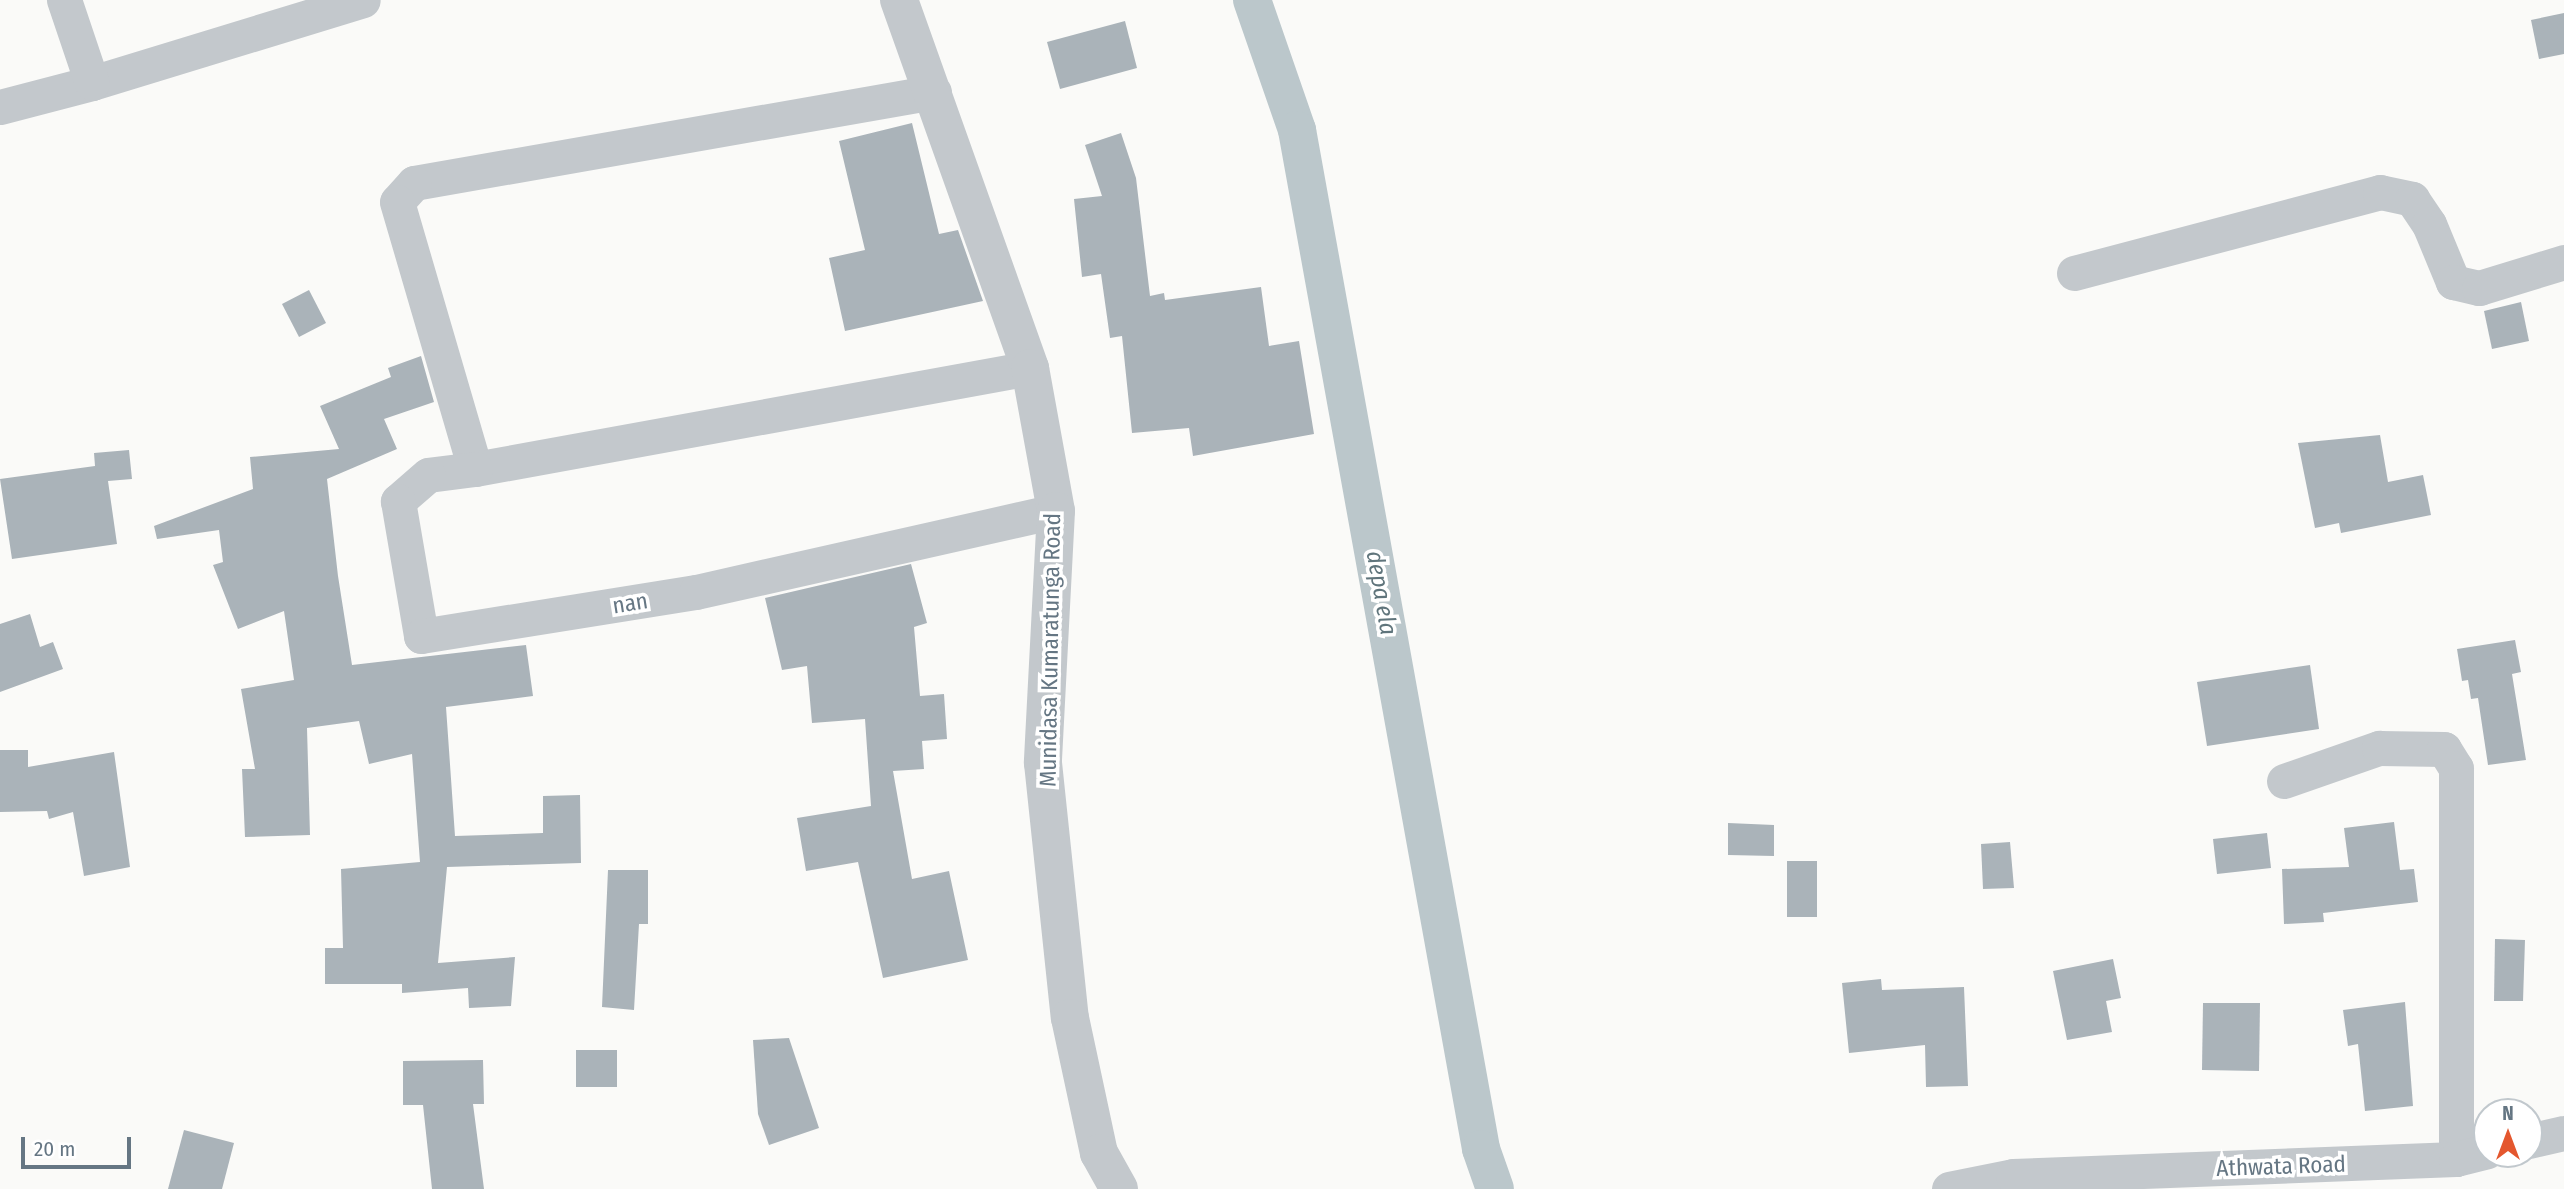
<!DOCTYPE html>
<html>
<head>
<meta charset="utf-8">
<style>
  body { margin:0 }
  #map { position:relative; width:2564px; height:1189px; overflow:hidden; background:#fafaf8; font-family:"Fira Sans Condensed",sans-serif }
  div>[style] { position:absolute }
  .canal>* { height:38px; margin:-19px; padding:0 19px; transform-origin:19px; border-radius:19px; background:#bbc7cb }
  .building>* { inset:0; background:#aab3b9 }
  .minor>* { height:35px; margin:-17.5px; padding:0 17.5px; transform-origin:17.5px; border-radius:17.5px; background:#c3c8cc }
  .tertiary>* { height:38px; margin:-19px; padding:0 19px; transform-origin:19px; border-radius:19px; background:#c3c8cc }
  span { translate:-50% -50%; white-space:nowrap; text-align:center; line-height:1.15; -webkit-text-stroke:7px #fff; paint-order:stroke }
  .street-label { font-size:23px; color:#657683 }
  .water-label { font-size:24px; color:#60757c; font-style:italic }
  .north { position:absolute; left:2473px; top:1098px; width:70px; height:70px; box-sizing:border-box; background:#fff; border:2px solid #c1c8cd; border-radius:50%; rotate:0deg; font-size:19px; font-weight:700; line-height:28px; text-align:center; color:#657683 }
  .north::after { content:''; display:block; margin:auto; width:24px; height:32px; background:#e4572e; clip-path:polygon(50% 0,100% 100%,50% 72%,0 100%) }
  .scale { position:absolute; left:21px; top:1137px; width:110px; height:32px; box-sizing:border-box; border:4px solid #657683; border-top:0; padding-left:9px; font-size:21px; line-height:24px; white-space:nowrap; color:#657683; -webkit-text-stroke:5px #fff; paint-order:stroke }
</style>
</head>
<body>
<div id="map">
  <div class="canal">
    <div style="left:1252px;top:0;width:138px;rotate:70.9deg"></div>
    <div style="left:1297px;top:130px;width:1035px;rotate:79.76deg"></div>
    <div style="left:1481px;top:1149px;width:42px;rotate:70.7deg"></div>
  </div>
  <div class="building">
    <div style="clip-path:polygon(2564px 13px,2564px 54px,2539px 59px,2531px 20px)"></div>
    <div style="clip-path:polygon(1125px 21px,1137px 68px,1060px 89px,1047px 42px)"></div>
    <div style="clip-path:polygon(912px 123px,939px 234px,958px 230px,983px 301px,845px 331px,829px 258px,865px 250px,839px 141px)"></div>
    <div style="clip-path:polygon(1121px 133px,1136px 178px,1150px 296px,1164px 293px,1165px 300px,1261px 287px,1269px 346px,1299px 341px,1314px 434px,1193px 456px,1189px 428px,1132px 433px,1122px 336px,1110px 338px,1101px 274px,1082px 277px,1074px 199px,1102px 196px,1085px 145px)"></div>
    <div style="clip-path:polygon(309px 290px,326px 323px,299px 337px,282px 304px)"></div>
    <div style="clip-path:polygon(2521px 302px,2529px 341px,2492px 349px,2484px 311px)"></div>
    <div style="clip-path:polygon(421px 356px,434px 402px,384px 419px,397px 449px,327px 479px,338px 576px,352px 665px,526px 645px,533px 696px,446px 707px,455px 836px,543px 833px,543px 796px,580px 795px,581px 863px,447px 867px,438px 963px,515px 957px,511px 1006px,469px 1008px,468px 988px,402px 993px,402px 984px,325px 984px,325px 948px,343px 948px,341px 869px,420px 862px,412px 754px,369px 764px,359px 721px,307px 728px,310px 835px,245px 837px,242px 769px,255px 769px,241px 689px,294px 680px,284px 611px,238px 629px,213px 565px,223px 562px,219px 530px,157px 539px,154px 526px,253px 489px,250px 457px,339px 449px,320px 406px,391px 377px,388px 368px)"></div>
    <div style="clip-path:polygon(2380px 435px,2388px 482px,2423px 475px,2431px 515px,2341px 533px,2339px 523px,2315px 528px,2298px 443px)"></div>
    <div style="clip-path:polygon(129px 450px,132px 479px,108px 481px,117px 544px,12px 559px,0 479px,95px 466px,94px 453px)"></div>
    <div style="clip-path:polygon(911px 564px,927px 623px,914px 627px,920px 696px,944px 694px,947px 739px,922px 741px,924px 769px,893px 771px,912px 879px,949px 871px,968px 960px,883px 978px,858px 862px,806px 871px,797px 818px,871px 806px,865px 719px,812px 723px,807px 666px,782px 670px,765px 598px)"></div>
    <div style="clip-path:polygon(30px 614px,40px 647px,53px 642px,63px 669px,0 692px,0 624px)"></div>
    <div style="clip-path:polygon(2515px 640px,2521px 672px,2512px 674px,2526px 760px,2488px 765px,2478px 698px,2471px 699px,2468px 680px,2462px 681px,2457px 649px)"></div>
    <div style="clip-path:polygon(2310px 665px,2319px 729px,2207px 746px,2197px 682px)"></div>
    <div style="clip-path:polygon(0 750px,28px 750px,28px 767px,114px 752px,130px 867px,84px 876px,73px 812px,49px 819px,47px 811px,0 812px)"></div>
    <div style="clip-path:polygon(2394px 822px,2400px 870px,2414px 869px,2418px 902px,2323px 913px,2324px 922px,2284px 924px,2282px 869px,2349px 867px,2344px 828px)"></div>
    <div style="clip-path:polygon(1728px 823px,1774px 825px,1774px 856px,1728px 855px)"></div>
    <div style="clip-path:polygon(2267px 833px,2271px 868px,2217px 874px,2213px 839px)"></div>
    <div style="clip-path:polygon(2010px 842px,2014px 888px,1983px 889px,1981px 844px)"></div>
    <div style="clip-path:polygon(1787px 861px,1817px 861px,1817px 917px,1787px 917px)"></div>
    <div style="clip-path:polygon(608px 870px,648px 870px,648px 924px,639px 924px,634px 1010px,602px 1007px)"></div>
    <div style="clip-path:polygon(2495px 939px,2525px 940px,2523px 1001px,2494px 1001px)"></div>
    <div style="clip-path:polygon(2113px 959px,2121px 998px,2106px 1001px,2112px 1032px,2067px 1040px,2053px 971px)"></div>
    <div style="clip-path:polygon(1881px 979px,1882px 990px,1964px 987px,1968px 1086px,1926px 1087px,1925px 1045px,1849px 1053px,1842px 983px)"></div>
    <div style="clip-path:polygon(2405px 1002px,2413px 1106px,2365px 1111px,2358px 1044px,2348px 1046px,2343px 1010px)"></div>
    <div style="clip-path:polygon(2203px 1003px,2260px 1003px,2259px 1071px,2202px 1070px)"></div>
    <div style="clip-path:polygon(789px 1038px,819px 1128px,769px 1145px,758px 1114px,753px 1040px)"></div>
    <div style="clip-path:polygon(576px 1050px,617px 1050px,617px 1087px,576px 1087px)"></div>
    <div style="clip-path:polygon(483px 1060px,484px 1104px,473px 1104px,484px 1189px,432px 1189px,423px 1105px,403px 1105px,403px 1061px)"></div>
    <div style="clip-path:polygon(184px 1130px,234px 1143px,222px 1189px,168px 1189px)"></div>
  </div>
  <div class="minor">
    <div style="left:92px;top:83px;width:283px;rotate:-17deg"></div>
    <div style="left:934px;top:92px;width:528px;rotate:170.07deg"></div>
    <div style="left:414px;top:183px;width:25px;rotate:132deg"></div>
    <div style="left:397px;top:202px;width:278px;rotate:73.7deg"></div>
    <div style="left:475px;top:469px;width:564px;rotate:-10.31deg"></div>
    <div style="left:0;top:107px;width:95px;rotate:-14.6deg"></div>
    <div style="left:92px;top:83px;width:88px;rotate:-108.6deg"></div>
    <div style="left:2074px;top:273px;width:317px;rotate:-14.8deg"></div>
    <div style="left:2380px;top:192px;width:33px;rotate:12deg"></div>
    <div style="left:2412px;top:199px;width:30px;rotate:56deg"></div>
    <div style="left:2429px;top:224px;width:63px;rotate:67.5deg"></div>
    <div style="left:2453px;top:282px;width:27px;rotate:13deg"></div>
    <div style="left:2479px;top:288px;width:89px;rotate:-17deg"></div>
    <div style="left:475px;top:469px;width:47px;rotate:172.7deg"></div>
    <div style="left:428px;top:475px;width:40px;rotate:139deg"></div>
    <div style="left:398px;top:501px;width:137px;rotate:80.3deg"></div>
    <div style="left:421px;top:636px;width:278px;rotate:-9.1deg"></div>
    <div style="left:696px;top:592px;width:369px;rotate:-12.7deg"></div>
    <div style="left:2284px;top:781px;width:101px;rotate:-19.2deg"></div>
    <div style="left:2379px;top:748px;width:65px;rotate:0.9deg"></div>
    <div style="left:2444px;top:749px;width:22px;rotate:58deg"></div>
    <div style="left:2456px;top:768px;width:391px;rotate:90deg"></div>
    <div style="left:2529px;top:1141px;width:36px;rotate:-13deg"></div>
    <div style="left:1949px;top:1189px;width:65px;rotate:-11.5deg"></div>
    <div style="left:2013px;top:1176px;width:443px;rotate:-2.2deg"></div>
    <div style="left:2456px;top:1159px;width:32px;rotate:-14deg"></div>
  </div>
  <div class="tertiary">
    <div style="left:899px;top:0;width:391px;rotate:70.4deg"></div>
    <div style="left:1030px;top:368px;width:145px;rotate:79.7deg"></div>
    <div style="left:1056px;top:511px;width:252px;rotate:93deg"></div>
    <div style="left:1043px;top:763px;width:256px;rotate:84deg"></div>
    <div style="left:1070px;top:1018px;width:138px;rotate:77.9deg"></div>
    <div style="left:1099px;top:1153px;width:41px;rotate:60.9deg"></div>
  </div>
  <div class="street-label">
    <span style="left:630px;top:603px;rotate:-9deg">nan</span>
    <span style="left:1050px;top:650px;rotate:-89deg">Munidasa Kumaratunga Road</span>
    <span style="left:2281px;top:1166px;rotate:-2deg">Athwata Road</span>
  </div>
  <div class="water-label">
    <span style="left:1381px;top:593px;rotate:80deg">depa ela</span>
  </div>
  <div class="north">N</div>
  <div class="scale">20 m</div>
</div>
</body>
</html>
